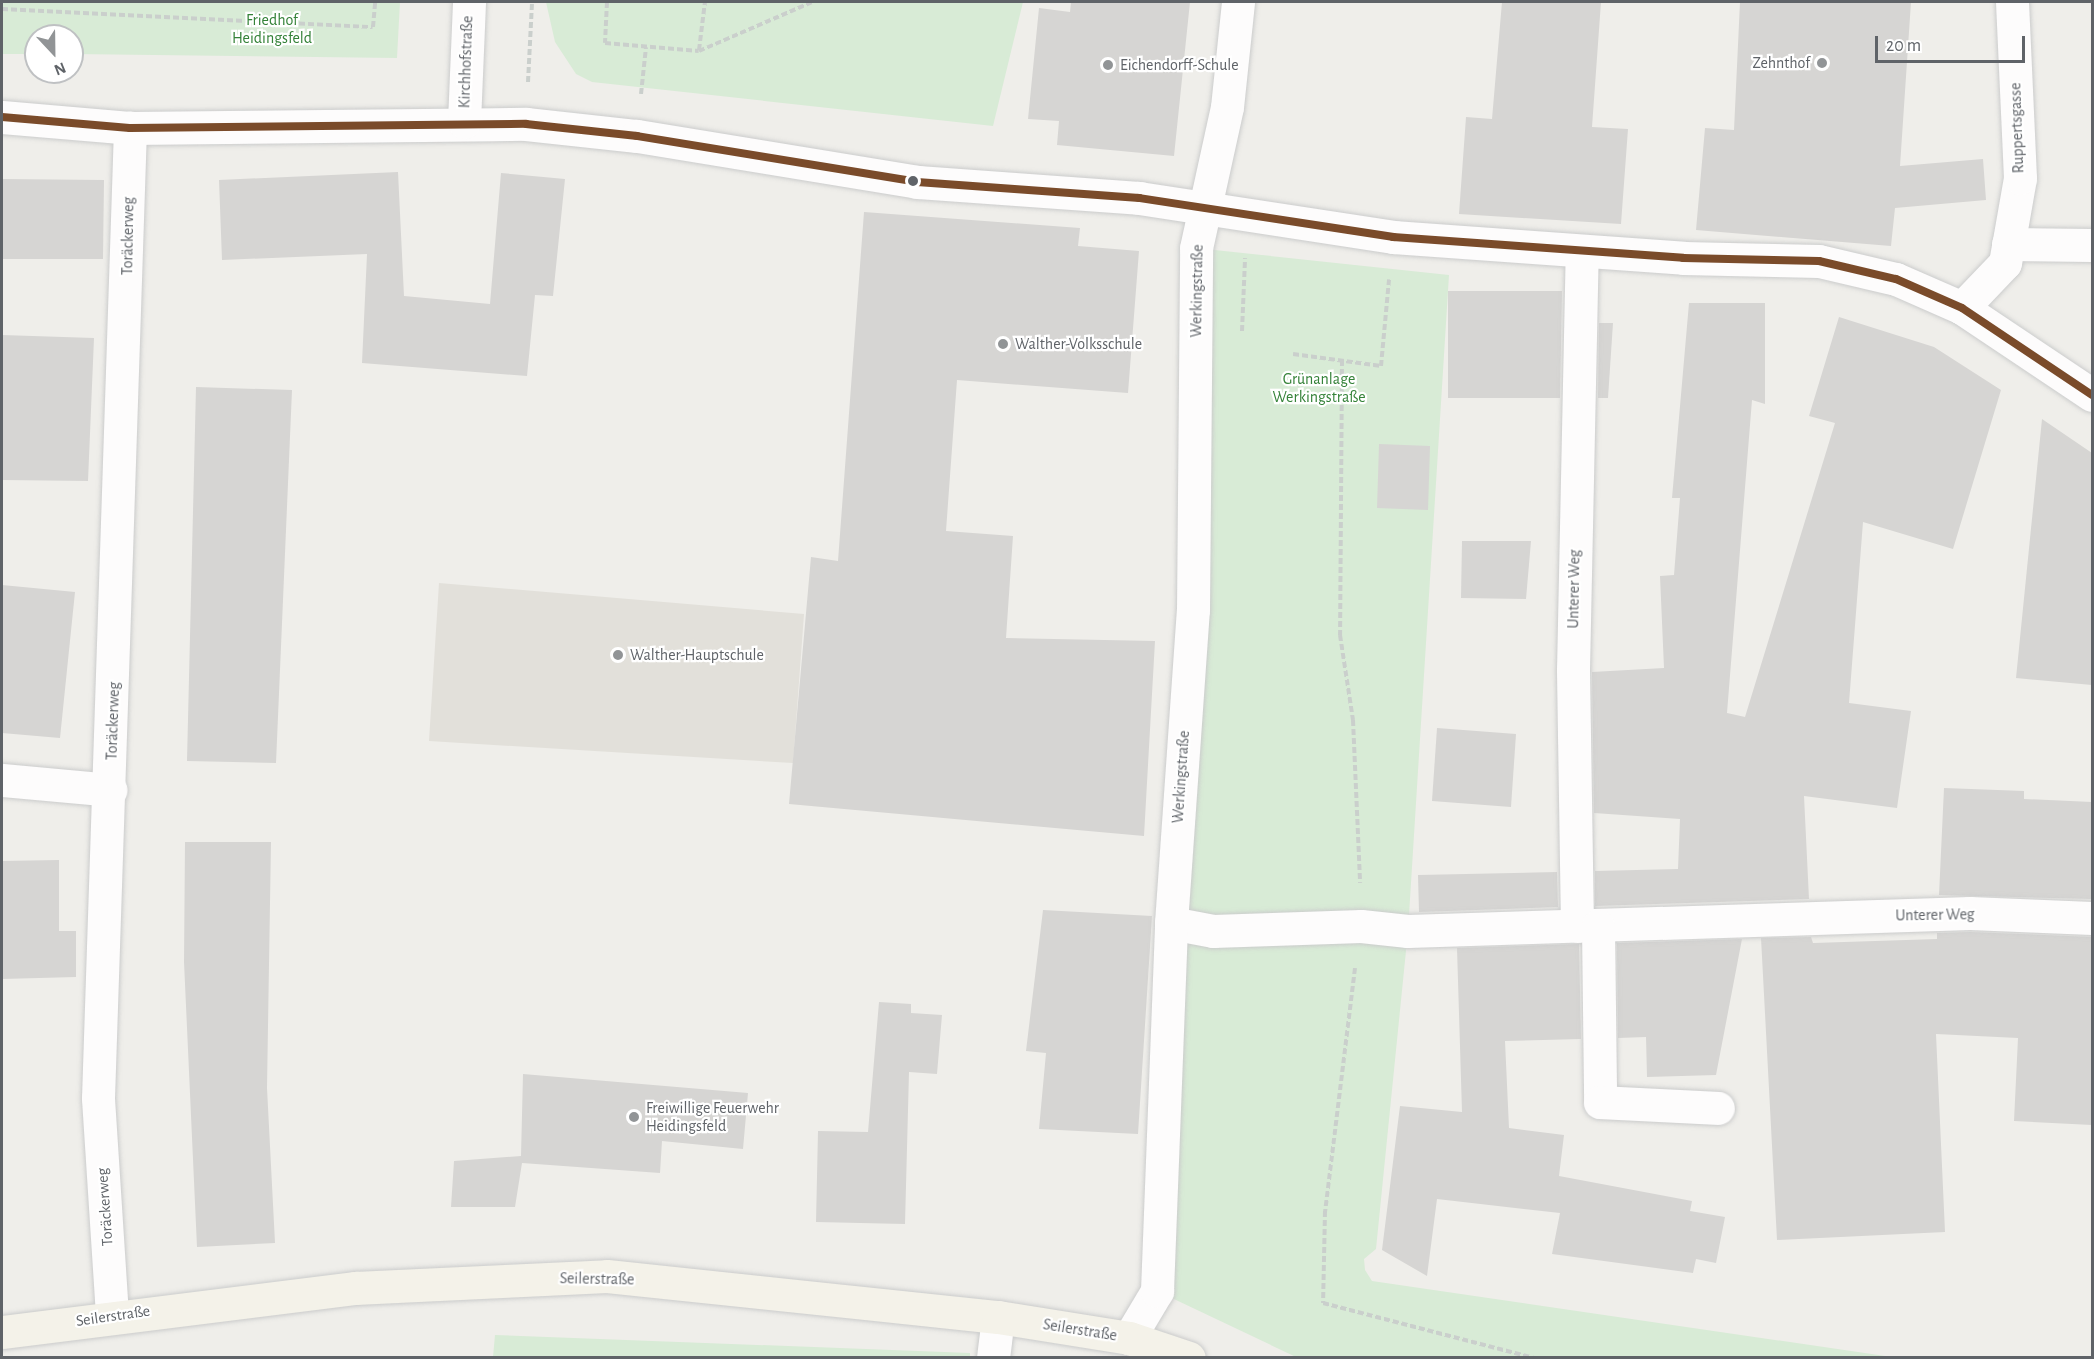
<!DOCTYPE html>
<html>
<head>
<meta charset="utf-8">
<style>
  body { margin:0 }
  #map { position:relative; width:2094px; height:1359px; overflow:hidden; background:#efeeea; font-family:"Alegreya Sans",sans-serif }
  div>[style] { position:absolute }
  .education>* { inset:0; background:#e2e0da }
  .green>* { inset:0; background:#d8ebd6 }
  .building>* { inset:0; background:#d6d5d3 }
  .path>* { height:4px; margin-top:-2px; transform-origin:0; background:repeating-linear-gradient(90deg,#cacfcc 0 6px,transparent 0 9px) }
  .roads { filter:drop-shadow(0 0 2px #cbcccc) drop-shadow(0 0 2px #cbcccc) }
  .minor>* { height:33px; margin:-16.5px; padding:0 16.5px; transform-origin:16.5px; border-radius:16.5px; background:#fdfcfc }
  .major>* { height:33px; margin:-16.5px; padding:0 16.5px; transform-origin:16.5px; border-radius:16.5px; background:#f4f2e9 }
  .bus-1>* { height:8px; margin:-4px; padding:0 4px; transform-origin:4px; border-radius:4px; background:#7a4b2a }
  .dots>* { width:16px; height:16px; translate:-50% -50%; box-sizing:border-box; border:3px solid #fff; border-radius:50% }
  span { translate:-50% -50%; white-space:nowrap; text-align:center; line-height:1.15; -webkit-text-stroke:4.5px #fff; paint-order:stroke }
  .park-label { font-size:16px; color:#348238 }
  .street-label { font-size:16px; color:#5f6368 }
  .poi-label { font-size:16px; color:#5f6368 }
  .right { translate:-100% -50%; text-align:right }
  .left { translate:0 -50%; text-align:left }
  .frame { position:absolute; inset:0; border:3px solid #5f6368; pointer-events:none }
  .north { position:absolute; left:24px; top:24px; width:60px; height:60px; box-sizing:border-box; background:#fff; border:2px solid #bfc1c3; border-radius:50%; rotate:158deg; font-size:16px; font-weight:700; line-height:24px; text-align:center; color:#5f6368 }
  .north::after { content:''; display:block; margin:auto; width:21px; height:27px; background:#919496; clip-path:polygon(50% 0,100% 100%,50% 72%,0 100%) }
  .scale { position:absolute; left:1875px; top:36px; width:150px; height:27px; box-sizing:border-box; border:3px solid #5f6368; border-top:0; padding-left:8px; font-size:18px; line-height:21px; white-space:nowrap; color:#5f6368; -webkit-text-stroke:4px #fff; paint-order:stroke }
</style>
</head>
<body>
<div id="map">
  <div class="education">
    <div style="clip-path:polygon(439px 583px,804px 614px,793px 763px,429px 741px)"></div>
  </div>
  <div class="green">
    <div style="clip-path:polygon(2px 2px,400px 2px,397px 58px,72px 54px,72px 36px,36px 36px,36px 54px,2px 54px)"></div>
    <div style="clip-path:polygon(546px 2px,1023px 2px,993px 126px,592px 82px,576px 74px,555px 42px)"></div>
    <div style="clip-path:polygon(1196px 248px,1449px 275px,1408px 931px,1376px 1249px,1364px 1259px,1365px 1270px,1372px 1281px,1892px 1357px,1296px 1357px,1157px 1291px)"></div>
    <div style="clip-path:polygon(495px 1335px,970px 1353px,970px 1357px,493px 1357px)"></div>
  </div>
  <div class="building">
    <div style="clip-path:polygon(1071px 2px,1190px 2px,1174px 156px,1057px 145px,1059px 121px,1028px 119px,1039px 8px,1070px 12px)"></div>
    <div style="clip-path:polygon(1502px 2px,1601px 2px,1592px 127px,1628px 129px,1621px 224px,1459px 214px,1466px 117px,1492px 119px)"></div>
    <div style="clip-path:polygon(1740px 2px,1911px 2px,1900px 166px,1983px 159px,1986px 200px,1895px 208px,1891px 246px,1696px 230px,1705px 128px,1734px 130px)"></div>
    <div style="clip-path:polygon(398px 172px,404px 296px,490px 304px,501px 173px,565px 179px,553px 296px,535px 295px,527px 376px,362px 363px,367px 254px,222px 260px,219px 180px)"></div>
    <div style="clip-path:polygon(2px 179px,104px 180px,103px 259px,2px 259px)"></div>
    <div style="clip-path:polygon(864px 212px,1080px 228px,1078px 246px,1139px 251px,1128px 393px,957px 380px,946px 531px,1013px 536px,1006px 638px,1155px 641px,1144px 836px,789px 804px,811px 557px,838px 561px)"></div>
    <div style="clip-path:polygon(1448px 291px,1562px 291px,1560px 398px,1448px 398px)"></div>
    <div style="clip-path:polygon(1689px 303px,1765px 303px,1765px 404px,1752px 400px,1727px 713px,1745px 717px,1835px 423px,1809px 416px,1839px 317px,1934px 347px,2001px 390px,1953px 549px,1863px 522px,1849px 703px,1911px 711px,1897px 808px,1804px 796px,1809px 899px,1595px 906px,1595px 871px,1678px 869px,1680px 819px,1594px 813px,1592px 672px,1664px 668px,1660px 576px,1674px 575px,1680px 498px,1672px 498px)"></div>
    <div style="clip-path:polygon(1599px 323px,1613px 323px,1608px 398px,1598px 398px)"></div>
    <div style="clip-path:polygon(2px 335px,94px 338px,88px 481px,2px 480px)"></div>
    <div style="clip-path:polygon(196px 387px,292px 390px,276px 763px,187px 761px)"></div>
    <div style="clip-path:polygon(2042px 419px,2092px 453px,2092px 685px,2016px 678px)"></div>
    <div style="clip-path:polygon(1379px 444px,1430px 446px,1428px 510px,1377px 508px)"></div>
    <div style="clip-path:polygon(1462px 541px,1531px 541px,1526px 599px,1461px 598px)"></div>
    <div style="clip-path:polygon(2px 585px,75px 592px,60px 738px,2px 733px)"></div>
    <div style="clip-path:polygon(1437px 728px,1516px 734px,1511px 807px,1432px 801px)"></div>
    <div style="clip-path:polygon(1944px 788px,2024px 791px,2024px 799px,2092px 802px,2092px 899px,1939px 895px)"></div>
    <div style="clip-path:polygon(185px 842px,271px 842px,267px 1088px,275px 1243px,197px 1247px,184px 962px)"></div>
    <div style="clip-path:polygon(59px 860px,59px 931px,76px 931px,76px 977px,2px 979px,2px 861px)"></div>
    <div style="clip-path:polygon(1557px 872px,1558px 907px,1419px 912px,1418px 875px)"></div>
    <div style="clip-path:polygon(1043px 910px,1152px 916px,1138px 1134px,1039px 1129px,1046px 1053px,1026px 1051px)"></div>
    <div style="clip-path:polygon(1970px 932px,2092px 937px,2092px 1125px,2014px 1121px,2018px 1038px,1936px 1034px,1945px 1232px,1777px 1240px,1761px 938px,1811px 937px,1813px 943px,1937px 939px,1937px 933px)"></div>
    <div style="clip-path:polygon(1742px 939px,1716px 1075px,1647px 1077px,1646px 1037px,1618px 1038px,1617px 943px)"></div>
    <div style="clip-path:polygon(1579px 944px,1581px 1039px,1505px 1041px,1509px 1128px,1564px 1135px,1559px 1176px,1692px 1201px,1690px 1211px,1725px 1217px,1716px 1263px,1696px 1259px,1693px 1273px,1552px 1254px,1560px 1213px,1437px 1199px,1427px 1276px,1382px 1250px,1400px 1106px,1462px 1112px,1457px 948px)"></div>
    <div style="clip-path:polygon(879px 1002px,911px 1004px,911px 1013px,942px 1015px,937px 1074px,909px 1072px,905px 1224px,816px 1222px,818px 1131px,868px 1132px)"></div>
    <div style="clip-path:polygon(523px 1074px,748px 1093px,743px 1149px,662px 1141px,660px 1173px,522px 1163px,515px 1207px,451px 1207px,454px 1161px,521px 1156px)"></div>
  </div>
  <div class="path">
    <div style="left:607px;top:2px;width:41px;rotate:92.8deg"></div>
    <div style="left:605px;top:43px;width:94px;rotate:4.9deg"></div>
    <div style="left:699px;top:51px;width:123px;rotate:-23.4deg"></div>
    <div style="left:2px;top:9px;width:371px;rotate:2.8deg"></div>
    <div style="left:373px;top:27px;width:25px;rotate:-85deg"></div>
    <div style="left:699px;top:50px;width:48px;rotate:-82.9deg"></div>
    <div style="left:528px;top:82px;width:80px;rotate:-87.1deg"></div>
    <div style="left:641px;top:94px;width:47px;rotate:-83.9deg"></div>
    <div style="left:1242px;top:331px;width:73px;rotate:-87.6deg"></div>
    <div style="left:1293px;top:354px;width:89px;rotate:7.8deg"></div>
    <div style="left:1381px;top:366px;width:87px;rotate:-84.7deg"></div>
    <div style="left:1342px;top:360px;width:275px;rotate:90.4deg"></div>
    <div style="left:1340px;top:635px;width:86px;rotate:81.3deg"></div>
    <div style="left:1353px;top:720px;width:163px;rotate:87.5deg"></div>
    <div style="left:1355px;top:968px;width:245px;rotate:97deg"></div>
    <div style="left:1325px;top:1211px;width:92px;rotate:91.2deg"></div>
    <div style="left:1323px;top:1303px;width:218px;rotate:14.6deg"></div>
  </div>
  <div class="roads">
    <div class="minor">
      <div style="left:2px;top:117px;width:128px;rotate:4.9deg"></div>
      <div style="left:130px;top:128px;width:396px;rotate:-0.6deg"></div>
      <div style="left:526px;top:124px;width:112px;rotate:6.2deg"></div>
      <div style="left:637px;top:136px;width:284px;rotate:9.3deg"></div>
      <div style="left:917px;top:182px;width:223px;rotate:4.1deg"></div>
      <div style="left:1139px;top:198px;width:257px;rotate:8.7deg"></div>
      <div style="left:1393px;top:237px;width:291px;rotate:4.1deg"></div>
      <div style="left:1683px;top:258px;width:136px;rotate:1.3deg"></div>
      <div style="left:1819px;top:261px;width:79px;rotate:13.2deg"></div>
      <div style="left:1896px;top:279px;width:72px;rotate:23.7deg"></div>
      <div style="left:1962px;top:308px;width:156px;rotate:33.8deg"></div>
      <div style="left:464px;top:122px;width:120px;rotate:-87.6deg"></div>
      <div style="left:2008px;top:244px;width:84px;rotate:0.7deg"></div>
      <div style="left:1962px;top:308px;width:62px;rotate:-46.3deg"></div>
      <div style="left:2005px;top:263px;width:86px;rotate:-80deg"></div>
      <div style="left:2020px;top:178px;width:176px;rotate:-92.6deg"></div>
      <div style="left:2px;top:780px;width:109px;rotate:5.2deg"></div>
      <div style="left:1171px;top:923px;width:43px;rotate:10.8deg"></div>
      <div style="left:1213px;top:931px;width:148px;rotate:-1.9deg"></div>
      <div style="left:1361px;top:926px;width:47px;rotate:6.1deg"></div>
      <div style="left:1408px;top:931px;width:562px;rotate:-1.83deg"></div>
      <div style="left:1970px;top:913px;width:122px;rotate:2.3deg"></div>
      <div style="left:1577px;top:926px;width:256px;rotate:-90.9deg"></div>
      <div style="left:1573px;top:670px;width:419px;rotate:-88.8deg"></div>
      <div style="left:1598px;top:926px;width:176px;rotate:89.3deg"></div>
      <div style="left:1600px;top:1102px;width:118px;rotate:2.9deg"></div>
      <div style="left:112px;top:1315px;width:217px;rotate:-93.7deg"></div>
      <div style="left:98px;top:1098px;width:971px;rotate:-88.11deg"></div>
      <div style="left:1129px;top:1338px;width:55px;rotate:-59.2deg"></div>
      <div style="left:1157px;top:1291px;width:368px;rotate:-87.8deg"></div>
      <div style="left:1171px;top:923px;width:314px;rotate:-86deg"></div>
      <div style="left:1193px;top:610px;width:362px;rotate:-89.5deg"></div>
      <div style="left:1196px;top:248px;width:144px;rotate:-77.6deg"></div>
      <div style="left:1227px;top:107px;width:106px;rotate:-84deg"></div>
      <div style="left:993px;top:1358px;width:41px;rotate:-83deg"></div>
    </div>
    <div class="major">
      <div style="left:2px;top:1332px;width:356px;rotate:-7.1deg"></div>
      <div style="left:355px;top:1288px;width:252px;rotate:-2.7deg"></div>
      <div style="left:607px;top:1276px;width:393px;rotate:6deg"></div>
      <div style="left:998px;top:1317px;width:133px;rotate:9.1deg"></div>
      <div style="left:1129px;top:1338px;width:63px;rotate:18.4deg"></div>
    </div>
  </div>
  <div class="bus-1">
    <div style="left:2px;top:117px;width:128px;rotate:4.9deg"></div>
    <div style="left:130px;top:128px;width:396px;rotate:-0.6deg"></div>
    <div style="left:526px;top:124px;width:112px;rotate:6.2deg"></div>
    <div style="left:637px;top:136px;width:284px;rotate:9.3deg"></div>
    <div style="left:917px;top:182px;width:223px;rotate:4.1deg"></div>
    <div style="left:1139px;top:198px;width:257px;rotate:8.7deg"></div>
    <div style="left:1393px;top:237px;width:291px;rotate:4.1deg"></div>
    <div style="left:1683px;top:258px;width:136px;rotate:1.3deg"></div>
    <div style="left:1819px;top:261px;width:79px;rotate:13.2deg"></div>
    <div style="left:1896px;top:279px;width:72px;rotate:23.7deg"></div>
    <div style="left:1962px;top:308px;width:156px;rotate:33.8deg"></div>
  </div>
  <div class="dots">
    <div style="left:1822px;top:63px;background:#919496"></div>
    <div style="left:1108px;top:65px;background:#919496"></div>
    <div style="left:913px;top:181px;background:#5f6368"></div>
    <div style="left:1003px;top:344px;background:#919496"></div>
    <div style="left:618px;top:655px;background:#919496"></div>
    <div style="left:634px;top:1117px;background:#919496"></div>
  </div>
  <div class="park-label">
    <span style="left:272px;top:29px">Friedhof<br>Heidingsfeld</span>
    <span style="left:1319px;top:388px">Grünanlage<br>Werkingstraße</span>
  </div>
  <div class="street-label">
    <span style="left:466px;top:62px;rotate:-88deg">Kirchhofstraße</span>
    <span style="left:2017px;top:128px;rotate:-92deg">Ruppertsgasse</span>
    <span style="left:128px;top:236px;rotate:-89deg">Toräckerweg</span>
    <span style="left:1197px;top:291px;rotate:-89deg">Werkingstraße</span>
    <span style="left:1574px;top:589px;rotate:-89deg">Unterer Weg</span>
    <span style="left:113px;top:721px;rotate:-88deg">Toräckerweg</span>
    <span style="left:1181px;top:777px;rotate:-86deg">Werkingstraße</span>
    <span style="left:1935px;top:915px;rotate:-1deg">Unterer Weg</span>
    <span style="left:105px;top:1207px;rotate:-94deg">Toräckerweg</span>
    <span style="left:597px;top:1279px;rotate:1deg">Seilerstraße</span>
    <span style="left:113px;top:1316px;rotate:-8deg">Seilerstraße</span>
    <span style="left:1080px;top:1330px;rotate:9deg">Seilerstraße</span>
  </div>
  <div class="poi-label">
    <span class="right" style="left:1810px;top:63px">Zehnthof</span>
    <span class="left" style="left:1120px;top:65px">Eichendorff-Schule</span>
    <span class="left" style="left:1015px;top:344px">Walther-Volksschule</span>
    <span class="left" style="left:630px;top:655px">Walther-Hauptschule</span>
    <span class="left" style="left:646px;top:1117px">Freiwillige Feuerwehr<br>Heidingsfeld</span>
  </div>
  <div class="frame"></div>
  <div class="north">N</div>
  <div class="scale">20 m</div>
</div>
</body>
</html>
